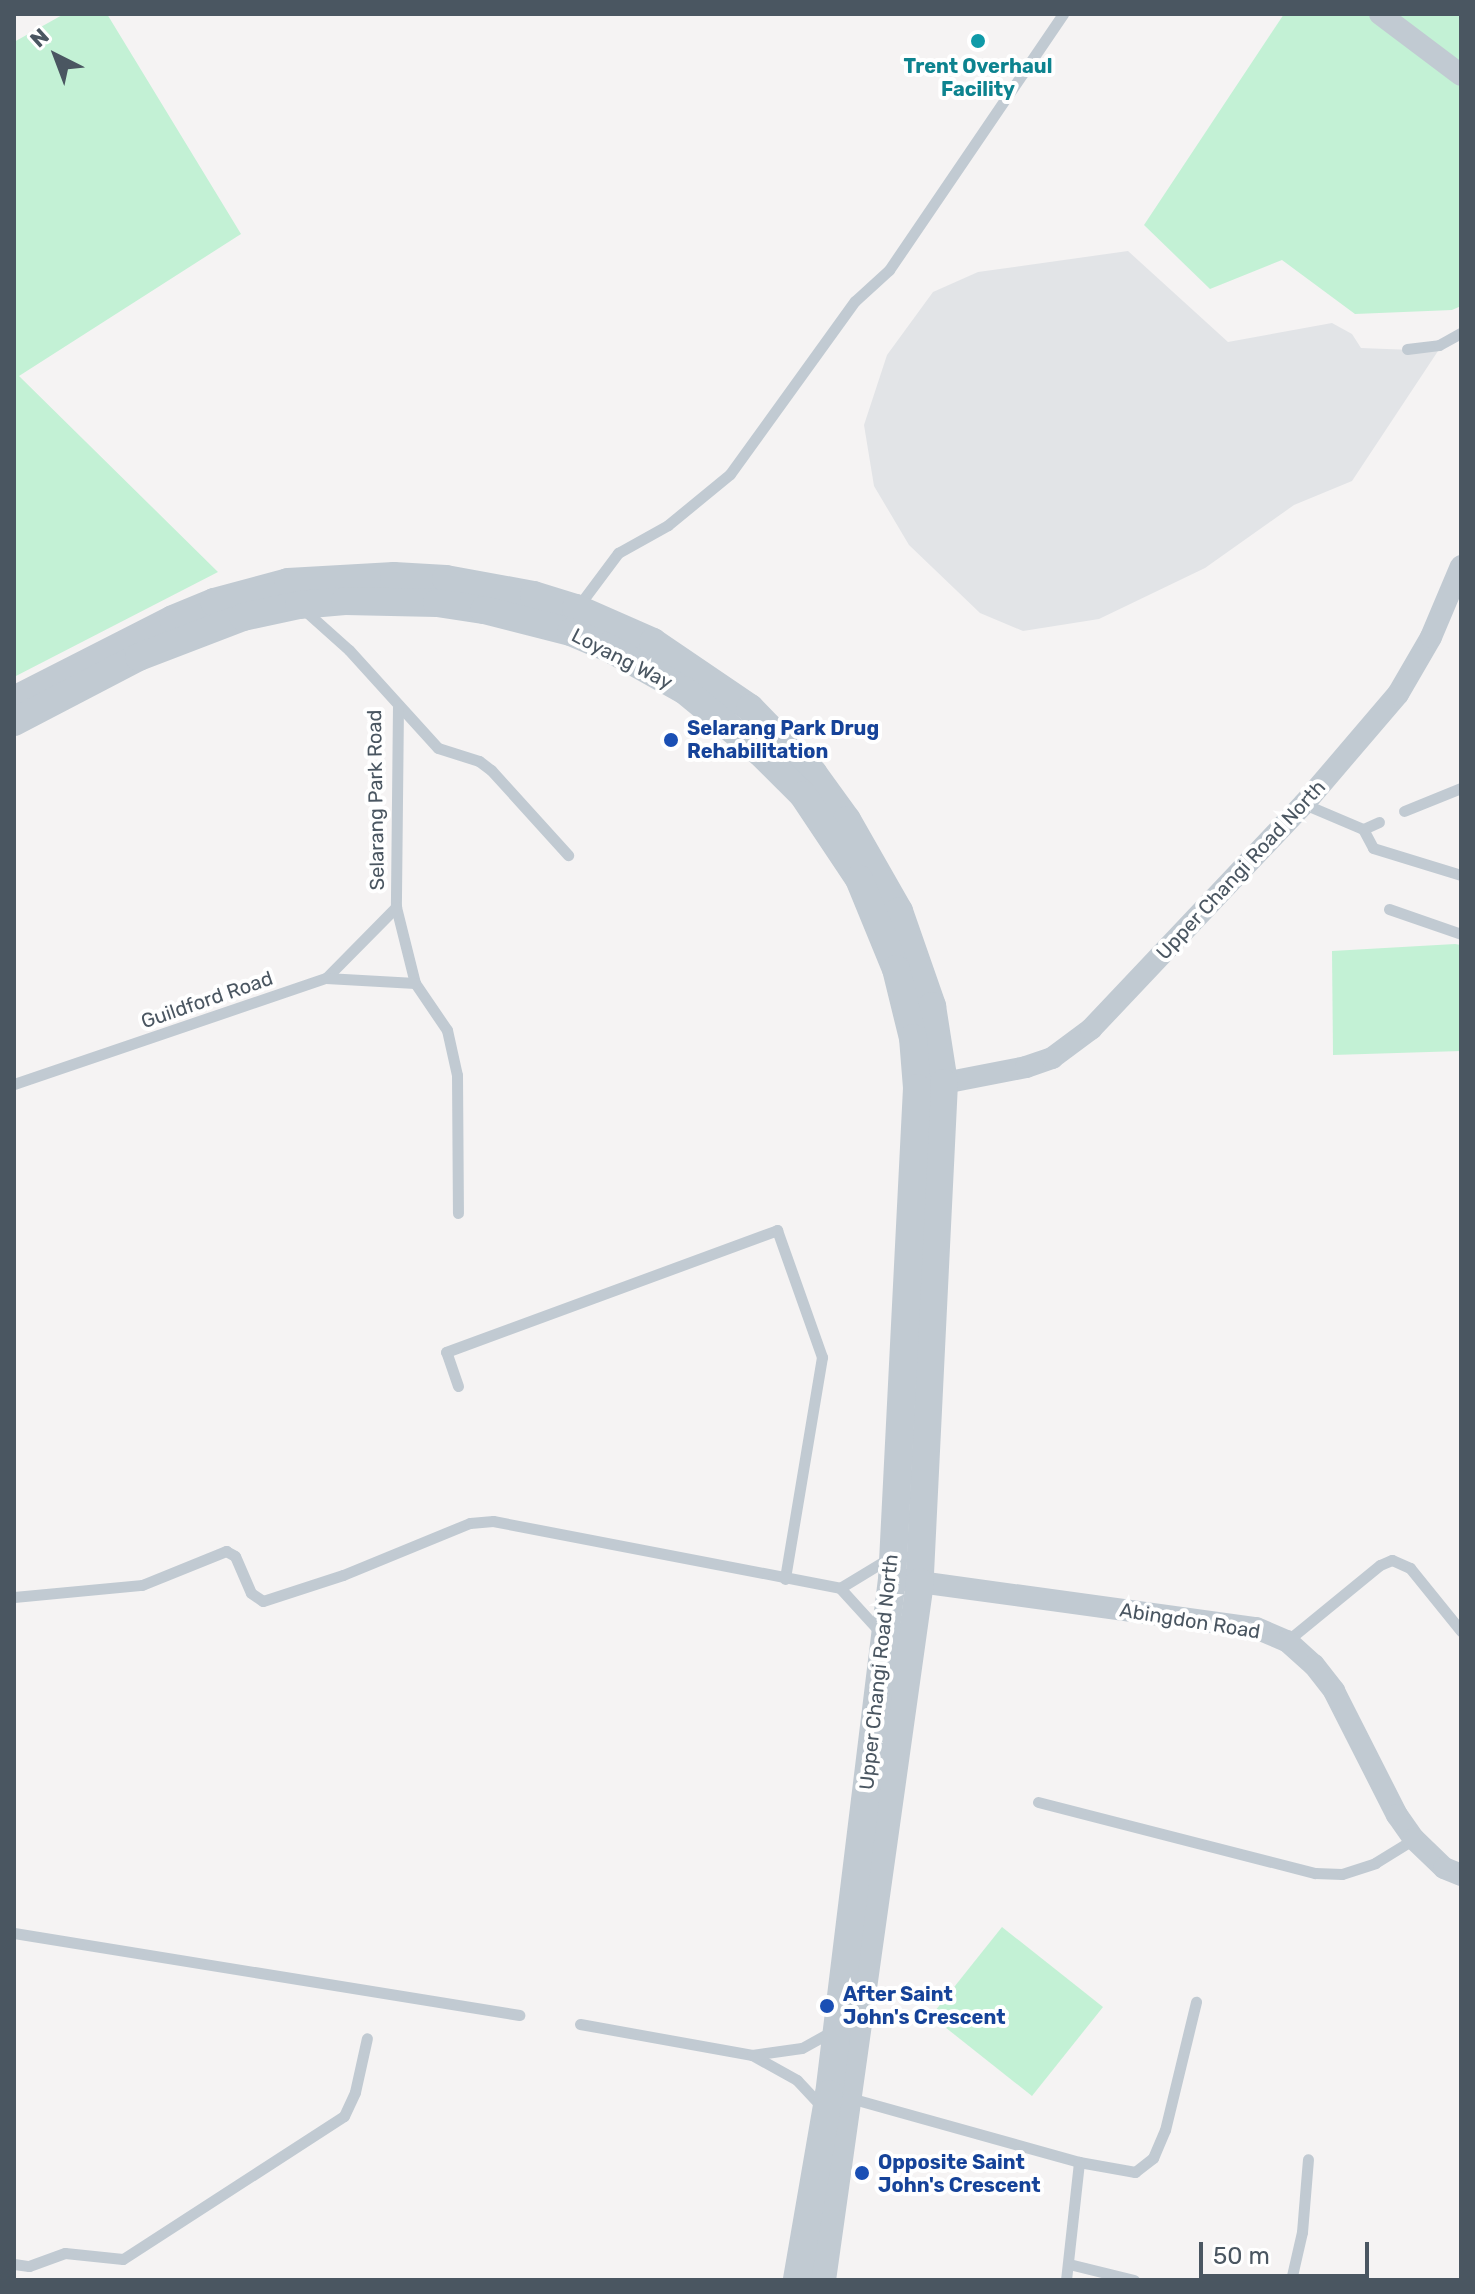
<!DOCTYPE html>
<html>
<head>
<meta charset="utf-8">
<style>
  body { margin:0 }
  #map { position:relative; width:1475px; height:2294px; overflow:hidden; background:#f5f3f3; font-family:Rubik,sans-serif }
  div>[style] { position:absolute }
  .airport>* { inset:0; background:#e2e4e7 }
  .green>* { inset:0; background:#c3f1d5 }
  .service>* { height:11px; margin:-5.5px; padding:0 5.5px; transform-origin:5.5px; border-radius:5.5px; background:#c1cad2 }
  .minor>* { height:22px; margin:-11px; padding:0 11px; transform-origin:11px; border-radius:11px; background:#c1cad2 }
  .tertiary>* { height:28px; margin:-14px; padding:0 14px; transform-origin:14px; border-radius:14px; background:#c1cad2 }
  .dots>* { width:22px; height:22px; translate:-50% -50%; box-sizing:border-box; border:4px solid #fff; border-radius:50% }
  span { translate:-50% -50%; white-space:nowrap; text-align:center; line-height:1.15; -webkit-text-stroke:8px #fff; paint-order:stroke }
  .culture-label { font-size:20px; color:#0d838f; font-weight:700 }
  .street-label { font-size:20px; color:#4a5661 }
  .transit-label { font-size:20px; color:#164399; font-weight:700 }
  .left { translate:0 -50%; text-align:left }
  .frame { position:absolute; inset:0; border:16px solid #4a5661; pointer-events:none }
  .north { position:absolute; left:16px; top:16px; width:80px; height:80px; -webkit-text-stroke:6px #fff; paint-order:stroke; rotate:318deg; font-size:22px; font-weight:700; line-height:32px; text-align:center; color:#4a5661 }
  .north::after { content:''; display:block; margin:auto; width:28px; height:36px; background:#4a5661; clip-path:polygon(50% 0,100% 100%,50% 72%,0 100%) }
  .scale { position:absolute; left:1199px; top:2242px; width:170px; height:36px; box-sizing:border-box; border:4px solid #4a5661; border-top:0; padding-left:10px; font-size:24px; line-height:28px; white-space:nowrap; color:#4a5661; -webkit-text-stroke:6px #fff; paint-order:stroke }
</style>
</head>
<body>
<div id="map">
  <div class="airport">
    <div style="clip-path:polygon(1128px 251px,1228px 342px,1332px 323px,1352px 334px,1361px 348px,1438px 351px,1352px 481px,1294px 505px,1205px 568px,1099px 619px,1023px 631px,980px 613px,909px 545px,874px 486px,864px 425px,887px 355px,933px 292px,978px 272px)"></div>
  </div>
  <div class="green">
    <div style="clip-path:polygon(64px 14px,107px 14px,241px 234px,19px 376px,218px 572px,14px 677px,14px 42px)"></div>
    <div style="clip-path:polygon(1284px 14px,1461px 14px,1461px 306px,1452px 310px,1355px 314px,1282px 260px,1210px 289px,1144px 225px)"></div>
    <div style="clip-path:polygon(1455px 944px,1461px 945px,1461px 1051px,1333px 1055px,1332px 951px)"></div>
    <div style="clip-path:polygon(1002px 1927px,1103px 2007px,1032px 2096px,931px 2016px)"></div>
  </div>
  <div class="service">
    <div style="left:1407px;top:349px;width:32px;rotate:-7deg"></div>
    <div style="left:1439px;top:345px;width:25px;rotate:-29deg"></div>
    <div style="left:302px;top:608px;width:63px;rotate:41.8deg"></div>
    <div style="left:349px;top:650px;width:132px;rotate:47.8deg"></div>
    <div style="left:438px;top:748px;width:43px;rotate:17.6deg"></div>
    <div style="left:479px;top:761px;width:15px;rotate:37deg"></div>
    <div style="left:491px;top:770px;width:115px;rotate:47.8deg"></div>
    <div style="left:577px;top:608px;width:69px;rotate:-53.3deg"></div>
    <div style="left:618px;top:553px;width:57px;rotate:-29.2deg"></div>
    <div style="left:668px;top:525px;width:80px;rotate:-39.4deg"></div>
    <div style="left:730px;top:474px;width:213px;rotate:-54.2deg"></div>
    <div style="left:855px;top:301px;width:46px;rotate:-42.4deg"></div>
    <div style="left:889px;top:270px;width:310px;rotate:-55.8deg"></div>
    <div style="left:398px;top:705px;width:202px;rotate:90.6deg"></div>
    <div style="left:396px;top:907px;width:78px;rotate:76deg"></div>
    <div style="left:415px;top:983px;width:57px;rotate:55.8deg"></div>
    <div style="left:447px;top:1030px;width:46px;rotate:77.5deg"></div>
    <div style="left:457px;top:1075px;width:138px;rotate:89.6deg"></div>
    <div style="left:1304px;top:804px;width:64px;rotate:23deg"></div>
    <div style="left:1404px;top:811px;width:61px;rotate:-22deg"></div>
    <div style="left:1379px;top:822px;width:17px;rotate:156deg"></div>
    <div style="left:1363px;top:829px;width:21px;rotate:62deg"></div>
    <div style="left:1373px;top:848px;width:92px;rotate:17.1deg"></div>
    <div style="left:1389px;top:909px;width:76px;rotate:19.1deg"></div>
    <div style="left:326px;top:978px;width:100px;rotate:-45.4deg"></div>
    <div style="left:14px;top:1084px;width:330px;rotate:-18.8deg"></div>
    <div style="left:326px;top:978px;width:89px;rotate:3.2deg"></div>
    <div style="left:458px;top:1386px;width:36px;rotate:-109deg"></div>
    <div style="left:446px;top:1352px;width:353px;rotate:-20.2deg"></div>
    <div style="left:777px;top:1230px;width:135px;rotate:70.5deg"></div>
    <div style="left:822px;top:1357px;width:225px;rotate:99.5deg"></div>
    <div style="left:840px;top:1588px;width:60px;rotate:-31.3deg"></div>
    <div style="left:14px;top:1597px;width:129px;rotate:-5.4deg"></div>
    <div style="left:142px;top:1585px;width:91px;rotate:-22deg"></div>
    <div style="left:226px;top:1551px;width:10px;rotate:29deg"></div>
    <div style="left:235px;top:1556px;width:40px;rotate:66.6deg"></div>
    <div style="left:251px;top:1593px;width:14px;rotate:34deg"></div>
    <div style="left:263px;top:1601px;width:84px;rotate:-18deg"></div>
    <div style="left:343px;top:1575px;width:137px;rotate:-22.3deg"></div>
    <div style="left:470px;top:1523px;width:23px;rotate:-5deg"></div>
    <div style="left:493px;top:1521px;width:353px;rotate:10.9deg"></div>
    <div style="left:840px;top:1588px;width:61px;rotate:47.7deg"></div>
    <div style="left:1287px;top:1641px;width:120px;rotate:-39.3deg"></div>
    <div style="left:1380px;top:1565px;width:13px;rotate:-23deg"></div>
    <div style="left:1392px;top:1560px;width:20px;rotate:24deg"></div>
    <div style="left:1410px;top:1568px;width:81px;rotate:51deg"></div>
    <div style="left:1038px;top:1802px;width:286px;rotate:14.4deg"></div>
    <div style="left:1315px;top:1873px;width:27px;rotate:2deg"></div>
    <div style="left:1342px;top:1874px;width:35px;rotate:-18deg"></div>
    <div style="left:1375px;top:1863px;width:46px;rotate:-31.6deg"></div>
    <div style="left:14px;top:1933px;width:512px;rotate:9.22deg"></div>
    <div style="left:580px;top:2024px;width:175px;rotate:10.2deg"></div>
    <div style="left:850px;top:2098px;width:238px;rotate:15.6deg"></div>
    <div style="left:1079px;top:2162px;width:57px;rotate:10.1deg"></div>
    <div style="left:1135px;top:2172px;width:23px;rotate:-38deg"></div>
    <div style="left:1153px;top:2158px;width:30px;rotate:-67deg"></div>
    <div style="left:1165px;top:2130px;width:132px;rotate:-76.4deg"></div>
    <div style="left:823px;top:2108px;width:38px;rotate:-133deg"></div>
    <div style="left:797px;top:2080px;width:51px;rotate:-150.9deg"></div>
    <div style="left:752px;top:2055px;width:50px;rotate:-8deg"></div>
    <div style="left:802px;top:2048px;width:35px;rotate:-29deg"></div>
    <div style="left:14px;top:2264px;width:15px;rotate:8deg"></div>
    <div style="left:29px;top:2266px;width:38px;rotate:-20deg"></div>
    <div style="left:65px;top:2253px;width:58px;rotate:5.9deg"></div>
    <div style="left:123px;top:2259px;width:263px;rotate:-32.9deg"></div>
    <div style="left:344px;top:2116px;width:26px;rotate:-65deg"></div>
    <div style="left:355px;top:2092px;width:55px;rotate:-77.5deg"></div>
    <div style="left:1069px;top:2264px;width:67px;rotate:13.8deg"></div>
    <div style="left:1066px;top:2280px;width:119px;rotate:-83.7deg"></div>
    <div style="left:1291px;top:2280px;width:49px;rotate:-77.1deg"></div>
    <div style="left:1302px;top:2232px;width:73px;rotate:-85.3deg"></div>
  </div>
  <div class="minor">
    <div style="left:1380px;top:14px;width:101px;rotate:37deg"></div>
    <div style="left:944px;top:1083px;width:84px;rotate:-11deg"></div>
    <div style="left:1026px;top:1067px;width:28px;rotate:-19deg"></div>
    <div style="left:1052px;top:1058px;width:49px;rotate:-36.6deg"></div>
    <div style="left:1091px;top:1029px;width:310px;rotate:-46.6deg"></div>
    <div style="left:1304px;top:804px;width:145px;rotate:-49.5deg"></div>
    <div style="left:1398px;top:694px;width:66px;rotate:-59.9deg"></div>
    <div style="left:1431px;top:637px;width:77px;rotate:-67.1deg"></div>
    <div style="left:905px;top:1580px;width:354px;rotate:7.8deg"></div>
    <div style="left:1256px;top:1628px;width:34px;rotate:23deg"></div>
    <div style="left:1287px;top:1641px;width:36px;rotate:42deg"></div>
    <div style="left:1314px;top:1665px;width:33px;rotate:52deg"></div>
    <div style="left:1334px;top:1691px;width:139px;rotate:63.1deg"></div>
    <div style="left:1397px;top:1815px;width:29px;rotate:55deg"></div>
    <div style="left:1414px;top:1839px;width:42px;rotate:44deg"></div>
    <div style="left:1444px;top:1868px;width:18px;rotate:22deg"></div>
  </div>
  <div class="tertiary">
    <div style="left:14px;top:700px;width:178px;rotate:-27deg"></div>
    <div style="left:173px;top:619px;width:44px;rotate:-22.5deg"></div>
    <div style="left:214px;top:602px;width:77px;rotate:-15.1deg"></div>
    <div style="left:288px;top:582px;width:106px;rotate:-3.2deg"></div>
    <div style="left:394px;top:576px;width:52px;rotate:3.3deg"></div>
    <div style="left:446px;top:579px;width:89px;rotate:10.3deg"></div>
    <div style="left:534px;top:595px;width:44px;rotate:17.2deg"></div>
    <div style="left:576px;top:608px;width:84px;rotate:23.8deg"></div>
    <div style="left:653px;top:642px;width:117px;rotate:34.2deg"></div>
    <div style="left:750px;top:708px;width:91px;rotate:45.9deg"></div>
    <div style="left:813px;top:773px;width:58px;rotate:54.1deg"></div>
    <div style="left:847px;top:820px;width:105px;rotate:60.3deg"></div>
    <div style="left:899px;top:911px;width:101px;rotate:70.8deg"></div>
    <div style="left:932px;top:1006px;width:78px;rotate:81.1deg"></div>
    <div style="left:944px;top:1083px;width:500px;rotate:92.8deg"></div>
    <div style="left:920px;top:1582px;width:705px;rotate:97.99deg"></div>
    <div style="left:14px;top:722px;width:141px;rotate:-27.5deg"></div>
    <div style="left:139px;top:657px;width:111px;rotate:-21deg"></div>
    <div style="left:243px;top:617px;width:57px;rotate:-12.1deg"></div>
    <div style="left:299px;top:605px;width:46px;rotate:-5deg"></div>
    <div style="left:345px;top:601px;width:92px;rotate:1.2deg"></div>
    <div style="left:437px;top:603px;width:48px;rotate:8.5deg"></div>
    <div style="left:484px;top:610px;width:90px;rotate:14.2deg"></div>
    <div style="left:571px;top:632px;width:39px;rotate:23deg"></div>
    <div style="left:607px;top:647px;width:88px;rotate:29.2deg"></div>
    <div style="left:684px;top:690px;width:99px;rotate:39.3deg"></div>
    <div style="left:761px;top:753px;width:59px;rotate:45deg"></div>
    <div style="left:803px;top:795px;width:101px;rotate:56.3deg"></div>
    <div style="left:859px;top:879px;width:97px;rotate:67.7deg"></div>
    <div style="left:896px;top:969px;width:71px;rotate:76.2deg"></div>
    <div style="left:913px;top:1038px;width:50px;rotate:85.4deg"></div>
    <div style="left:917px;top:1088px;width:492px;rotate:92.9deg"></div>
    <div style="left:892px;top:1579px;width:519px;rotate:96.97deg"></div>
    <div style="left:829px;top:2094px;width:189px;rotate:99.8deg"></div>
  </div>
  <div class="dots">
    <div style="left:978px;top:41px;background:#0f9aa8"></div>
    <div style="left:671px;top:740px;background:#1a4fb4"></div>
    <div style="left:827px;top:2006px;background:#1a4fb4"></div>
    <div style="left:862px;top:2173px;background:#1a4fb4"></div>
  </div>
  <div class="culture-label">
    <span style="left:978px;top:78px">Trent Overhaul<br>Facility</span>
  </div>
  <div class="street-label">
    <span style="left:622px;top:659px;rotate:27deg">Loyang Way</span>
    <span style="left:376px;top:800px;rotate:-91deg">Selarang Park Road</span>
    <span style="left:1241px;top:870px;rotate:-47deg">Upper Changi Road North</span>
    <span style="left:207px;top:1000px;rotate:-19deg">Guildford Road</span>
    <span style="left:1190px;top:1621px;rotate:9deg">Abingdon Road</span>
    <span style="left:879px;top:1672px;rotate:-84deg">Upper Changi Road North</span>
  </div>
  <div class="transit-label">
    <span class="left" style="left:687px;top:740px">Selarang Park Drug<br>Rehabilitation</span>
    <span class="left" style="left:843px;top:2006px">After Saint<br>John's Crescent</span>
    <span class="left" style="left:878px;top:2174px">Opposite Saint<br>John's Crescent</span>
  </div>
  <div class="frame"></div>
  <div class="north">N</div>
  <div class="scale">50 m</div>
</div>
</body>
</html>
